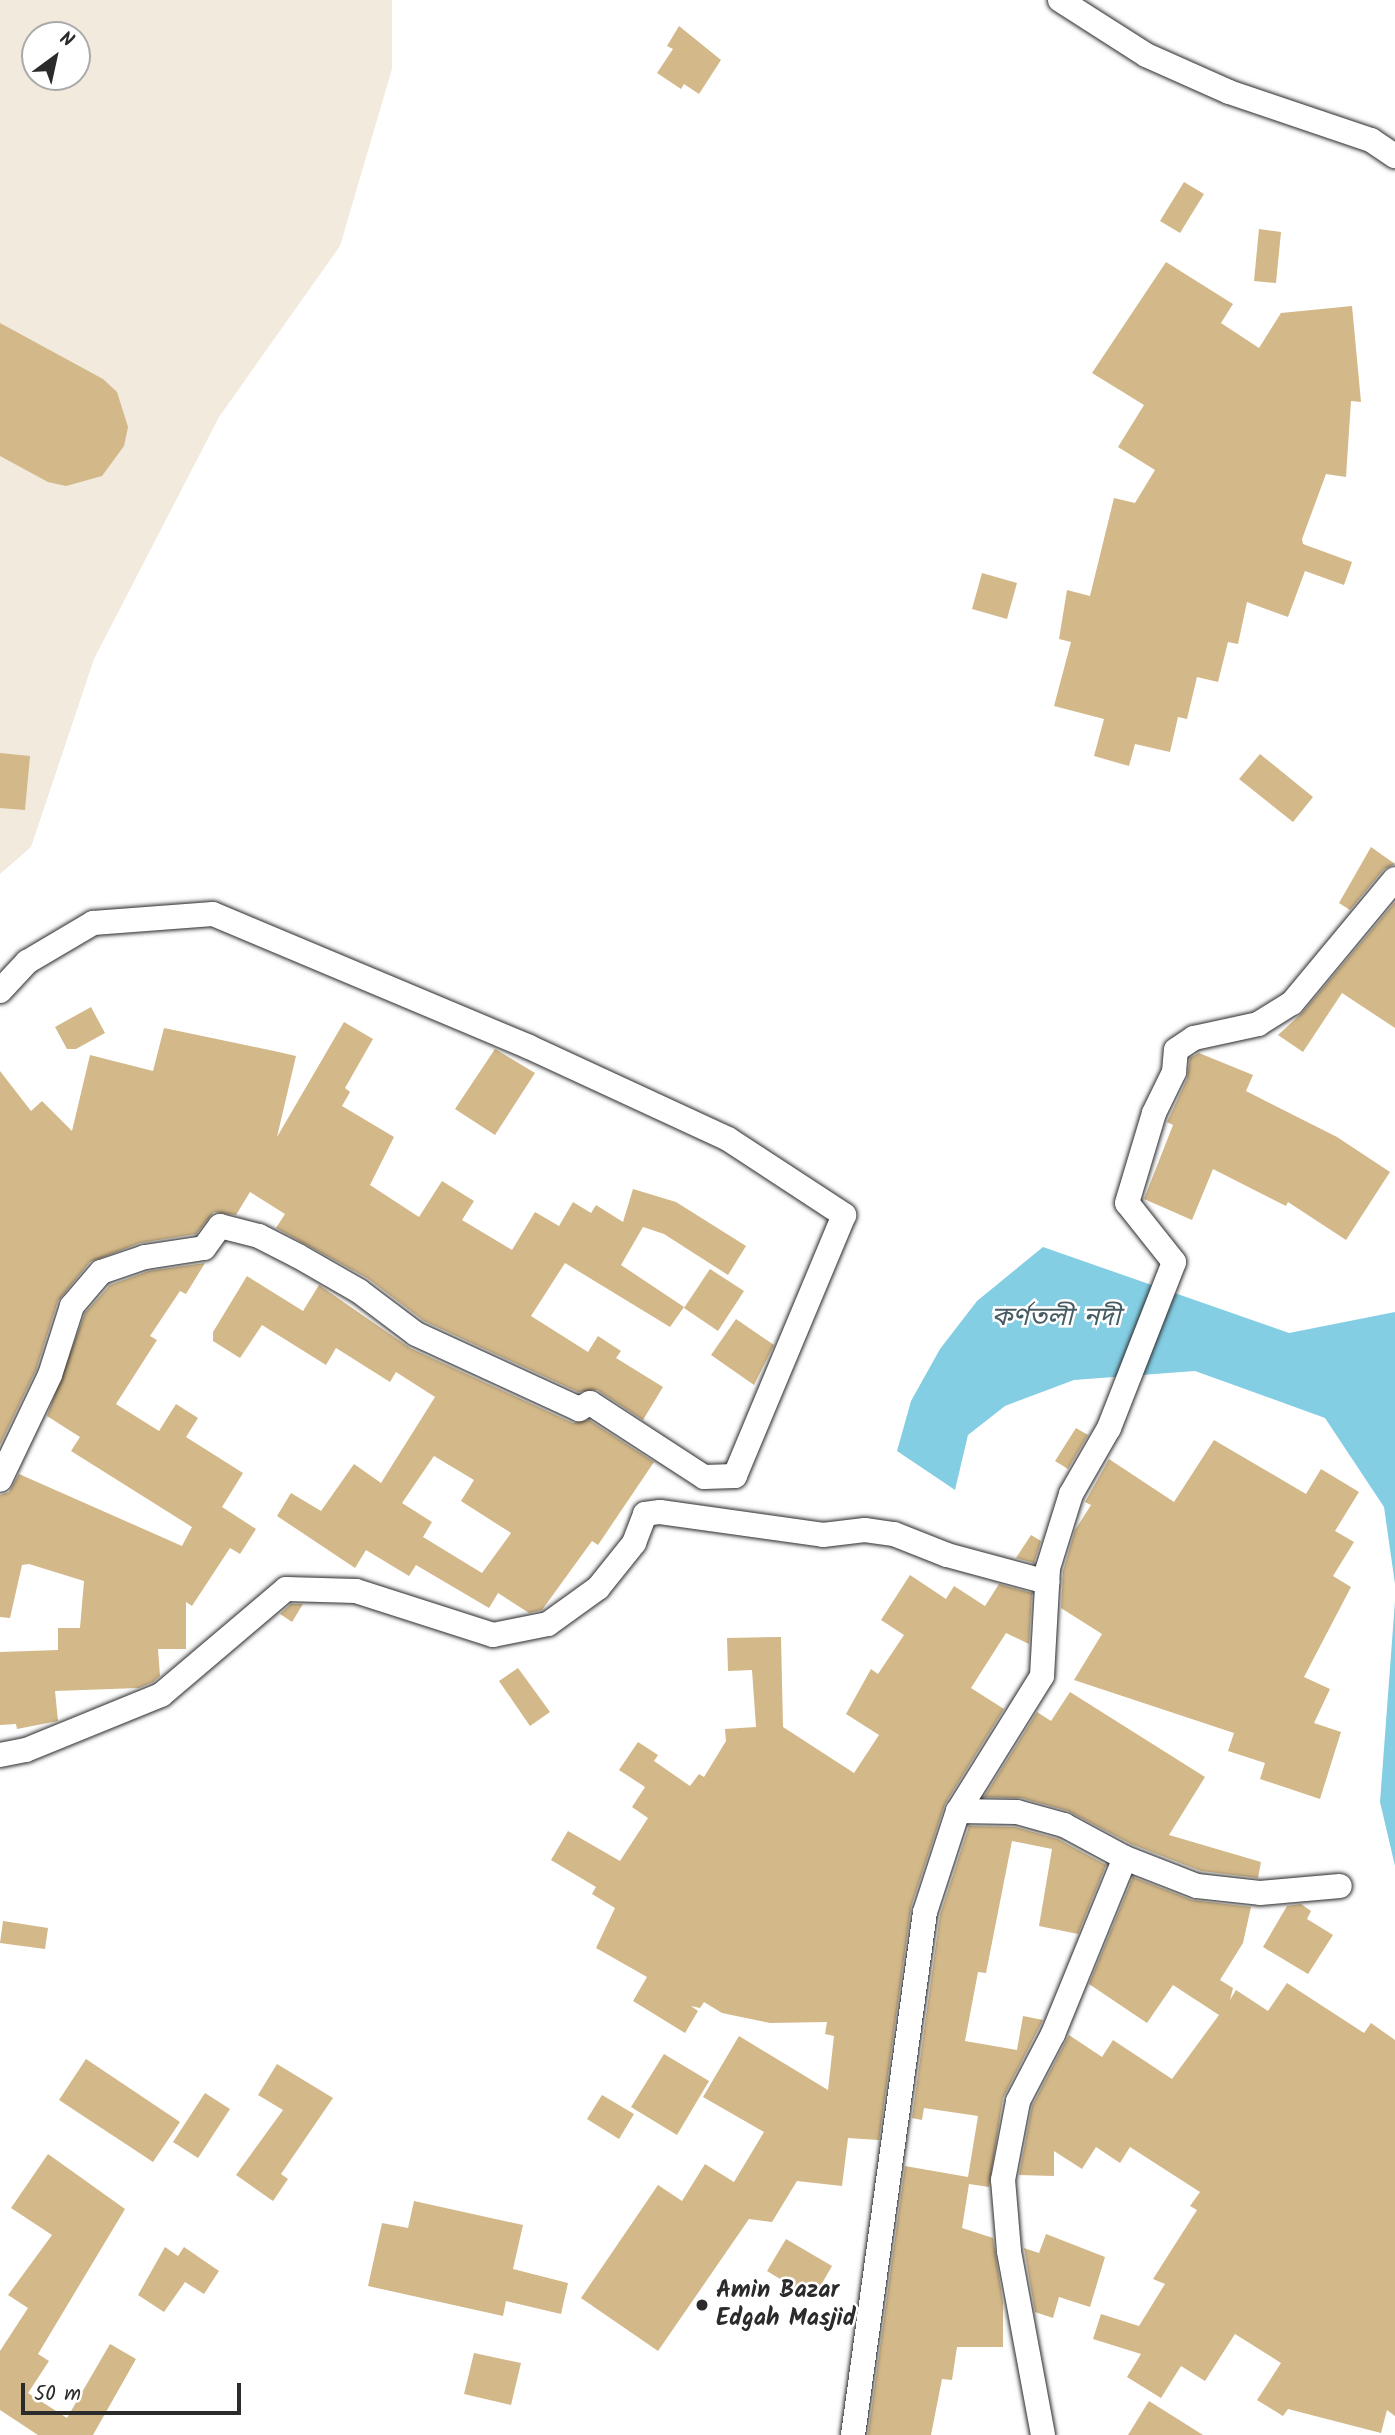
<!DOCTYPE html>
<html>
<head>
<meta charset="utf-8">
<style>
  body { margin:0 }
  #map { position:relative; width:1395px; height:2435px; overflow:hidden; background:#fff; font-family:Kalam,"Noto Sans Bengali",sans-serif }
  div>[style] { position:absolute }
  .built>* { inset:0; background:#f2eadc }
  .water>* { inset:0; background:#84cee4 }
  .building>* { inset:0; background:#d3b889 }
  .roads { filter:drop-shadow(0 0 2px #2b2b2b) drop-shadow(0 0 2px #2b2b2b) }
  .minor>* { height:24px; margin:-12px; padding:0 12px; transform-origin:12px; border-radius:12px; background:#fff }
  .dots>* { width:19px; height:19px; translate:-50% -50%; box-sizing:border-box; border:4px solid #fff; border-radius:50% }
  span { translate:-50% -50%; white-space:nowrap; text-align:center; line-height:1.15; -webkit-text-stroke:5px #fff; paint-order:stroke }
  .poi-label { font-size:24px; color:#2b2b2b; font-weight:700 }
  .left { translate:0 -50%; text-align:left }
  .water-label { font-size:26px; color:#465c62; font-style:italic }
  .north { position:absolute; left:21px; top:21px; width:70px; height:70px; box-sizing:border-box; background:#fff; border:2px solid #aaa; border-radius:50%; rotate:33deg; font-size:19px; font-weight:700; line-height:28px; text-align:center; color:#2b2b2b }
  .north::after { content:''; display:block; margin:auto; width:24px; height:32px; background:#2b2b2b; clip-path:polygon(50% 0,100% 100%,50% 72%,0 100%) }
  .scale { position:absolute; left:21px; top:2383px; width:220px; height:32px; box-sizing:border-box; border:4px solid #2b2b2b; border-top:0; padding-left:9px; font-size:21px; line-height:24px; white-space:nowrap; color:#2b2b2b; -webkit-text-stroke:5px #fff; paint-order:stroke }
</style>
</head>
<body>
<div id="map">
  <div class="built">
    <div style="clip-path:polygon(evenodd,0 0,392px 0,392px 69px,340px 246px,219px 417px,94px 659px,31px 847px,0 874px,0 0,35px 35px,77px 35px,77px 77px,35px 77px,35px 35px)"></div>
  </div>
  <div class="water">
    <div style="clip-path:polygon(1043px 1247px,1289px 1333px,1395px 1312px,1395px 1584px,1384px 1507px,1325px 1418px,1195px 1371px,1074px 1380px,1005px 1406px,968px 1435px,955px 1490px,897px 1451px,911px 1401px,940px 1349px,977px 1301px)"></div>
    <div style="clip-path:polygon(1395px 1601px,1395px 1866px,1380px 1802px)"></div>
  </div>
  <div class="building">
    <div style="clip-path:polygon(679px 26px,721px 60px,699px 94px,684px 84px,681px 89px,657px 73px,673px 49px,667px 46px)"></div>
    <div style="clip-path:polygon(1184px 182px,1204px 194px,1180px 233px,1160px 221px)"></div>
    <div style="clip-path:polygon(1259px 229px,1281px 232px,1276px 283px,1254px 281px)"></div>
    <div style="clip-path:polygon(1166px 262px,1233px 304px,1221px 323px,1259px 348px,1281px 313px,1352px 306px,1361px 402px,1351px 401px,1346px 477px,1326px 474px,1302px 539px,1303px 544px,1352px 562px,1344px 585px,1305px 571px,1288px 617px,1247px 602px,1238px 644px,1228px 642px,1218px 682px,1197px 677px,1187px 719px,1178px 717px,1170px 752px,1135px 744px,1129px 766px,1094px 756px,1104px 719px,1054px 706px,1071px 642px,1059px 639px,1067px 590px,1090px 596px,1114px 498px,1135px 503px,1155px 470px,1118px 447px,1144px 405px,1092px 373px)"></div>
    <div style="clip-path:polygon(0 323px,103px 379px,117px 392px,128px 427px,124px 446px,102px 476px,66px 486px,48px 482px,0 456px)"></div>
    <div style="clip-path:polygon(982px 573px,1017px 583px,1007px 619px,972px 609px)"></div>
    <div style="clip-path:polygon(0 753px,30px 756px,25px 810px,0 808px)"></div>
    <div style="clip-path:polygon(1260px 754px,1313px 797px,1293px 822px,1239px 779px)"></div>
    <div style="clip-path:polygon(1371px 847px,1395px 864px,1384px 869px,1350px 910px,1339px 903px)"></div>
    <div style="clip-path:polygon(1395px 902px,1395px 1028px,1342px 993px,1303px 1052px,1278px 1035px,1303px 1012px)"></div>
    <div style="clip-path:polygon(91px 1007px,105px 1033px,76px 1049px,67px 1049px,55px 1027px)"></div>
    <div style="clip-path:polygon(344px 1022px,373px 1039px,345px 1088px,350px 1092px,342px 1106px,394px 1137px,370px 1185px,419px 1217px,442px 1181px,474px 1201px,462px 1220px,512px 1250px,535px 1212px,559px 1226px,573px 1202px,591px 1213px,596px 1205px,623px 1222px,633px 1189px,676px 1202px,746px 1246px,728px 1275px,664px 1234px,643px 1227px,621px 1265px,684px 1307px,670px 1327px,565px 1263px,531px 1316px,588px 1352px,598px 1336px,621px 1351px,616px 1358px,663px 1387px,643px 1420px,597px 1390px,578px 1392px,424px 1321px,367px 1278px,276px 1228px,285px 1214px,250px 1192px,236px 1215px,214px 1212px,196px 1234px,140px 1243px,90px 1262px,58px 1301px,36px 1370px,0 1445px,0 1071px,31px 1111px,42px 1101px,72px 1131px,90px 1055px,153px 1071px,164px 1028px,274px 1051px,296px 1056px,277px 1137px)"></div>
    <div style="clip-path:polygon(495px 1049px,535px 1073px,495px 1135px,455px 1109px)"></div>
    <div style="clip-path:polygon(1199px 1053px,1253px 1075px,1246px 1091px,1337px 1137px,1390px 1172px,1346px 1240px,1288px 1202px,1286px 1206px,1213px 1169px,1192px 1220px,1144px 1199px,1173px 1125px,1167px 1122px,1187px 1079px,1190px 1058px)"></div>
    <div style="clip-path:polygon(205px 1263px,186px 1294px,180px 1291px,150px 1336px,157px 1340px,116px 1404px,159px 1431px,176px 1404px,198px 1418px,186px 1437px,243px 1473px,222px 1507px,256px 1529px,240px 1554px,230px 1548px,192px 1606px,186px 1602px,186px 1649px,158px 1649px,160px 1676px,153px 1682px,139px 1688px,55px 1691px,58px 1721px,17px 1729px,16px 1724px,0 1725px,0 1652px,58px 1650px,58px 1628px,80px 1628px,84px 1581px,29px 1564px,22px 1565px,10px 1618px,0 1617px,0 1495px,9px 1492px,19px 1474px,182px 1546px,192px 1527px,71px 1451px,80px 1437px,47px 1416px,85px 1313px,110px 1285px,149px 1271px)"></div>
    <div style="clip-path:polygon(710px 1269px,744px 1291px,718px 1331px,684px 1308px)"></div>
    <div style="clip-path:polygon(evenodd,247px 1276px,303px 1311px,319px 1285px,410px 1348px,573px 1423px,589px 1420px,654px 1462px,598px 1545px,592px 1541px,542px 1610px,529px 1613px,498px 1593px,489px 1608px,416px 1565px,409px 1576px,366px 1550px,355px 1568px,277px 1516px,291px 1493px,321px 1511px,354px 1464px,381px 1483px,435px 1397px,396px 1372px,390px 1382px,336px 1348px,326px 1365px,262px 1325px,240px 1358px,213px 1341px,213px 1332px,247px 1276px,434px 1456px,474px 1480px,461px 1501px,511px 1533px,482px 1573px,423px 1537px,432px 1522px,402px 1503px,434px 1456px)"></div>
    <div style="clip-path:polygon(736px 1319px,774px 1345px,754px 1385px,711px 1355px)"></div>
    <div style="clip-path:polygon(1076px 1428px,1088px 1435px,1068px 1469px,1055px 1461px)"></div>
    <div style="clip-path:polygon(1214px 1440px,1306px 1494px,1321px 1469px,1359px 1492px,1335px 1531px,1354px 1542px,1333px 1576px,1351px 1587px,1304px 1677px,1330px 1689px,1314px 1723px,1341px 1732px,1320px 1799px,1260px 1779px,1265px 1763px,1228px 1751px,1234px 1733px,1074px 1680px,1102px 1634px,1061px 1608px,1063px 1571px,1075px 1530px,1091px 1505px,1085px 1502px,1109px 1459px,1174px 1502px)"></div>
    <div style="clip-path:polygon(1031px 1535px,1041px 1541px,1034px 1563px,1016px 1558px)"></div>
    <div style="clip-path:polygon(910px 1575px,946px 1599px,954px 1586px,985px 1606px,999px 1584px,1032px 1593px,1029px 1644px,1006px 1633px,971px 1688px,1004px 1709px,945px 1804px,911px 1907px,879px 2140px,848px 2138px,842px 2186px,797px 2181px,772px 2222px,749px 2219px,658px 2351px,581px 2298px,658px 2185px,682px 2201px,705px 2164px,734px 2182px,764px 2132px,703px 2097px,739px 2036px,828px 2090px,834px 2036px,825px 2034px,827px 2022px,770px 2023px,722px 2013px,704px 2002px,700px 2008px,691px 2006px,698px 2011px,685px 2033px,633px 2001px,647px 1977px,596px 1948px,615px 1908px,592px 1894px,596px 1887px,551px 1860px,568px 1831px,620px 1861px,648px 1818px,632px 1807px,645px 1787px,619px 1770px,638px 1742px,658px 1755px,654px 1761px,690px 1786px,699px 1774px,704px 1777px,726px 1741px,725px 1729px,756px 1727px,752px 1670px,728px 1671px,727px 1638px,781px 1637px,783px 1727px,854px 1773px,879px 1735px,846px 1714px,871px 1669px,878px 1674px,904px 1635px,881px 1620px)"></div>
    <div style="clip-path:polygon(291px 1604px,303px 1604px,292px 1622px,280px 1614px)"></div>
    <div style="clip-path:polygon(518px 1668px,550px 1712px,530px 1726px,499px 1681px)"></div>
    <div style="clip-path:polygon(1070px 1692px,1205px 1777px,1169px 1835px,1261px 1862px,1258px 1878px,1201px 1871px,1131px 1844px,1068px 1811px,1021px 1798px,984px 1797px,1037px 1712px,1051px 1721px)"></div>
    <div style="clip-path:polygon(969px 1826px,1015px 1827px,1058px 1839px,1106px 1865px,1078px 1934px,1039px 1926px,1052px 1849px,1012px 1841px,986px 1973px,978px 1972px,965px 2041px,1017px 2050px,1023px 2016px,1043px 2020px,1003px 2098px,989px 2187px,969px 2184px,962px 2228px,993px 2238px,1003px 2302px,1003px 2347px,957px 2347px,952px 2380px,942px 2379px,931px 2435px,868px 2435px,905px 2166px,968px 2177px,978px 2116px,924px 2108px,922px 2120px,912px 2118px,940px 1915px)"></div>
    <div style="clip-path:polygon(1133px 1877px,1192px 1900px,1251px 1907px,1243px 1943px,1220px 1980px,1233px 1988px,1230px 2000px,1236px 1990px,1268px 2011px,1287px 1983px,1364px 2033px,1371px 2023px,1395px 2040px,1395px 2416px,1387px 2410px,1381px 2433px,1288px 2409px,1283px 2416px,1257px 2400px,1281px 2363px,1235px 2334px,1205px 2381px,1181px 2366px,1161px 2398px,1127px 2377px,1141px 2354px,1093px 2339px,1101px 2314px,1139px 2326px,1165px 2284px,1153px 2279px,1197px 2210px,1190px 2206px,1200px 2192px,1130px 2147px,1120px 2163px,1096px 2147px,1082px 2169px,1054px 2151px,1054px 2176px,1019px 2175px,1032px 2106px,1069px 2035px,1102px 2057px,1113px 2040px,1172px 2079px,1219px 2015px,1173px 1985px,1147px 2023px,1089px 1984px)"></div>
    <div style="clip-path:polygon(1301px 1904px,1311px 1911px,1307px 1919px,1333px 1935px,1308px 1974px,1263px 1947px,1287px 1906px)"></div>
    <div style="clip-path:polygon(3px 1921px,48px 1928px,45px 1949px,0 1943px)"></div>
    <div style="clip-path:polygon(664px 2054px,709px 2081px,677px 2135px,631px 2107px)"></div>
    <div style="clip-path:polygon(86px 2059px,180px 2122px,153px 2162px,59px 2100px)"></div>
    <div style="clip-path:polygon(277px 2064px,333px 2098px,281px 2174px,288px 2179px,273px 2201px,236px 2175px,283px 2110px,258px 2095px)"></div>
    <div style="clip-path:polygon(205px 2093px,230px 2109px,198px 2158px,173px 2142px)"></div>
    <div style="clip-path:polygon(602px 2095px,634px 2114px,619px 2139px,587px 2119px)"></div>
    <div style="clip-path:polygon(48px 2154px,125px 2209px,38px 2354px,49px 2361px,28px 2393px,67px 2418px,110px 2344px,136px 2359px,93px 2435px,38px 2435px,0 2410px,0 2351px,28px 2308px,8px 2295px,52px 2235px,11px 2208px)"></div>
    <div style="clip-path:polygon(414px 2201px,523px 2225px,513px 2269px,568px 2283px,561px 2314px,506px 2301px,503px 2316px,368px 2286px,382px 2223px,408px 2228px)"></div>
    <div style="clip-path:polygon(1046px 2234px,1105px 2257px,1090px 2307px,1059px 2297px,1053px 2318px,1035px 2312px,1024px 2248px,1039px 2253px)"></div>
    <div style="clip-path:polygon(786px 2239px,832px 2266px,813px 2299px,767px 2271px)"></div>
    <div style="clip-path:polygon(165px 2247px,178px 2256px,184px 2247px,219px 2271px,204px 2294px,185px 2282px,164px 2312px,138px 2295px)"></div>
    <div style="clip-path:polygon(474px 2353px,521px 2363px,511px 2405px,464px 2394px)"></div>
    <div style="clip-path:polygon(1149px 2401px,1203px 2435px,1128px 2435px)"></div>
  </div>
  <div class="roads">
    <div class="minor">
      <div style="left:1060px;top:0;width:102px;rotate:32.6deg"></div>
      <div style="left:1146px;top:55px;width:91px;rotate:24deg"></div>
      <div style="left:1229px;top:92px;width:150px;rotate:18.7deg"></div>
      <div style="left:1371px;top:140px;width:29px;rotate:34deg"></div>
      <div style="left:0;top:991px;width:40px;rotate:-47deg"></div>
      <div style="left:27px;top:962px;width:77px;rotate:-30.6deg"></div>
      <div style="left:93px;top:923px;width:120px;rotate:-4.3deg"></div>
      <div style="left:213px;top:914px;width:343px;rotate:22.8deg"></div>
      <div style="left:529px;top:1047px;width:219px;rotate:24.8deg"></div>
      <div style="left:728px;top:1139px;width:139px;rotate:33.2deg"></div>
      <div style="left:844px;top:1215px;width:283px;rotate:112.7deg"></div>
      <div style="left:735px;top:1476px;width:31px;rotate:178deg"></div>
      <div style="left:704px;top:1477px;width:136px;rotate:-147deg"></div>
      <div style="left:590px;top:1403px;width:13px;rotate:151deg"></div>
      <div style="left:579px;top:1409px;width:179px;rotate:-155.3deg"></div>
      <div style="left:416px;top:1334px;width:71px;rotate:-143deg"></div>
      <div style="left:359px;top:1291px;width:70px;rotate:-150.2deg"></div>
      <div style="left:298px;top:1256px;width:44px;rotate:-152.9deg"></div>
      <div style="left:259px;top:1236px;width:40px;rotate:-165.6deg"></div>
      <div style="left:220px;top:1226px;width:27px;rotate:126deg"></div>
      <div style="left:204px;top:1248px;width:60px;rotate:171.3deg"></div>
      <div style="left:145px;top:1257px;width:46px;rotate:161.2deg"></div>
      <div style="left:101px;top:1272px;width:45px;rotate:130.5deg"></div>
      <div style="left:72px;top:1306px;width:72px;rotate:107.7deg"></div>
      <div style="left:50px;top:1375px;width:116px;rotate:115.5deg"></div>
      <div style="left:0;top:1755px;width:26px;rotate:-11deg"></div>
      <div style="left:26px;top:1750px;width:146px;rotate:-22.2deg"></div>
      <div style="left:161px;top:1695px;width:164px;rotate:-40.3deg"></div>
      <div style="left:286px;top:1589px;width:70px;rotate:1.6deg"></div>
      <div style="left:356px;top:1591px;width:144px;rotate:17.8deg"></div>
      <div style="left:493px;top:1635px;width:56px;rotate:-11.3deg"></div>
      <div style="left:548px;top:1624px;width:62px;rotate:-35.8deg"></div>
      <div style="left:598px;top:1588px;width:58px;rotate:-51.3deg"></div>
      <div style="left:634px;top:1543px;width:31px;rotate:-69deg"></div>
      <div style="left:645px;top:1514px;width:15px;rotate:-8deg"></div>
      <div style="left:660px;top:1512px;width:165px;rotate:8deg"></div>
      <div style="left:823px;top:1535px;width:42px;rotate:-6.8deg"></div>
      <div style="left:865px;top:1530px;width:29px;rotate:8deg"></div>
      <div style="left:894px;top:1534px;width:57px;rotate:21.6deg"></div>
      <div style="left:947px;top:1555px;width:104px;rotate:15.1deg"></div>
      <div style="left:958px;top:1811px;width:59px;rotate:1deg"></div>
      <div style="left:1017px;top:1812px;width:49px;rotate:15.5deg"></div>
      <div style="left:1064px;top:1825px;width:69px;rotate:28.4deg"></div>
      <div style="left:1125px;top:1858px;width:77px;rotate:21.3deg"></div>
      <div style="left:1197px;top:1886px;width:63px;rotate:6.3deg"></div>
      <div style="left:1260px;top:1893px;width:80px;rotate:-5deg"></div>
      <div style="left:853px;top:2435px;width:528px;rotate:-82.16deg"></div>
      <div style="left:925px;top:1912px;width:106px;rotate:-71.9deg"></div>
      <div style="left:958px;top:1811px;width:159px;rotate:-58.1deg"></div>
      <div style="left:1042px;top:1676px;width:108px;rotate:-86.8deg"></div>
      <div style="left:1048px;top:1568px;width:77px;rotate:-72.7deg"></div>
      <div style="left:1071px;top:1494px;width:76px;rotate:-60.1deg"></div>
      <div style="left:1109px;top:1428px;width:178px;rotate:-68.6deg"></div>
      <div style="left:1174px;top:1262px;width:75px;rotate:-128.5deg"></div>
      <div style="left:1127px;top:1203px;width:94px;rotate:-73.3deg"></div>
      <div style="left:1154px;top:1113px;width:46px;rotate:-64deg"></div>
      <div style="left:1174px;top:1072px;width:22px;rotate:-85deg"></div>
      <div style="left:1176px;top:1050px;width:22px;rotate:-34deg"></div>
      <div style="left:1194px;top:1038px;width:66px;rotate:-12.3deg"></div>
      <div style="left:1258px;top:1024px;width:40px;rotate:-32deg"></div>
      <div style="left:1292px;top:1003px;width:161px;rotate:-50.3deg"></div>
      <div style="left:1043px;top:2435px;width:187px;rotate:-100.5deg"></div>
      <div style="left:1009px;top:2251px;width:71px;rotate:-94.8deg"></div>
      <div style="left:1003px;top:2180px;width:80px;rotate:-79.2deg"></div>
      <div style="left:1018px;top:2101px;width:76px;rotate:-62.4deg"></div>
      <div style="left:1053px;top:2034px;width:190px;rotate:-67.8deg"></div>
    </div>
  </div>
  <div class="dots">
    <div style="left:702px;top:2305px;background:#2b2b2b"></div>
  </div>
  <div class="poi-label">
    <span class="left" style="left:716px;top:2305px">Amin Bazar<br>Edgah Masjid</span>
  </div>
  <div class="water-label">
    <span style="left:1056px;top:1319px">কর্ণতলী নদী</span>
  </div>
  <div class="north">N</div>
  <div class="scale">50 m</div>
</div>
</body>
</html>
